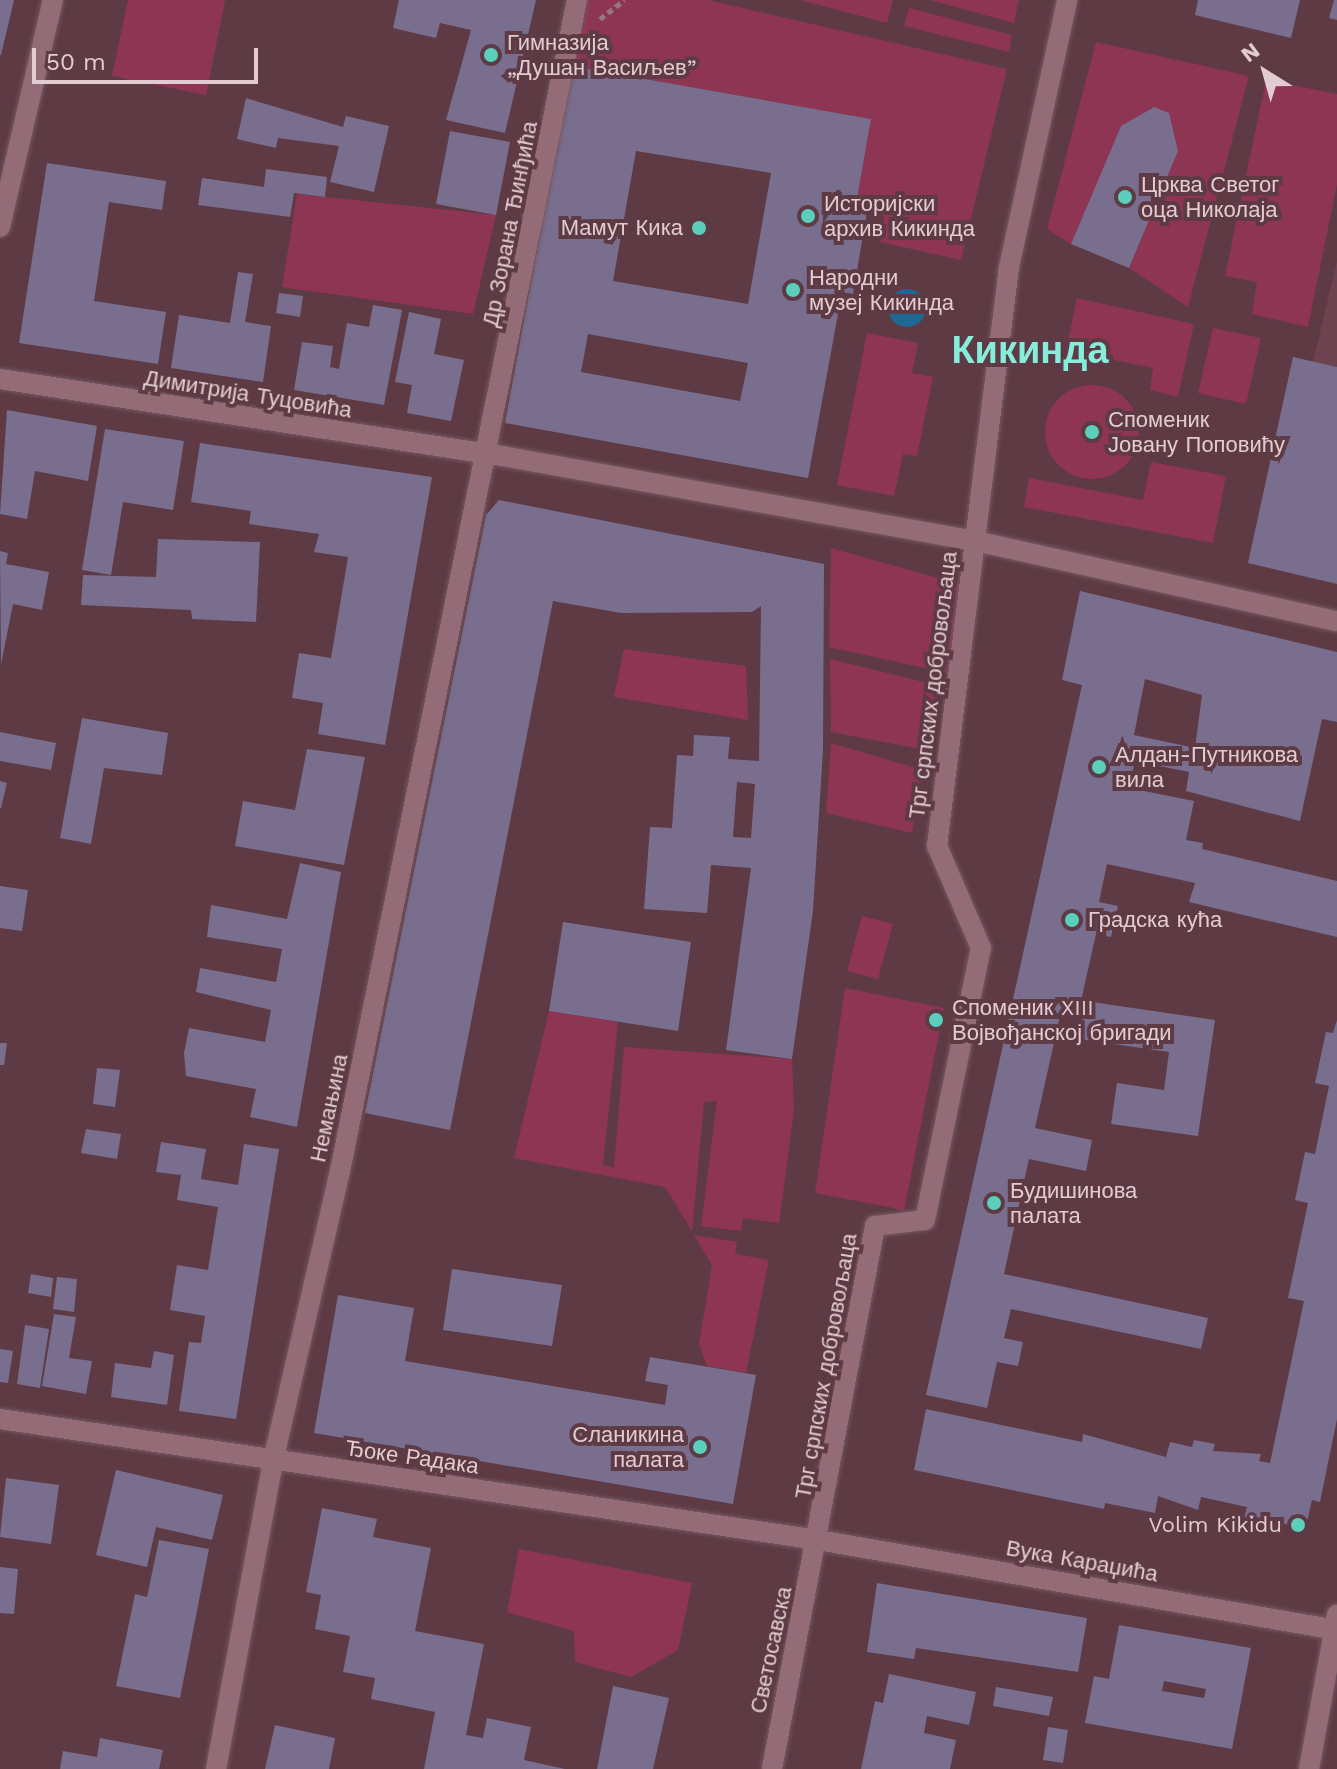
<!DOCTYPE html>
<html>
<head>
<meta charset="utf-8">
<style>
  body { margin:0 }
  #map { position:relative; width:1337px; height:1769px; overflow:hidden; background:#5e3a44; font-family:"Work Sans",sans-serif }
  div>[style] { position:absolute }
  .built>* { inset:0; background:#6d4350 }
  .green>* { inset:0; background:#8f3554 }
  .round { border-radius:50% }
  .water>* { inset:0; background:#206794 }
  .building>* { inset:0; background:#7a6e8f }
  .path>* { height:5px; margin-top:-2.5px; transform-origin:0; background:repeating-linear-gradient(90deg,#967880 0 6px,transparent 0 10px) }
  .roads { filter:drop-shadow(0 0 2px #755860) drop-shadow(0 0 2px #755860) }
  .minor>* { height:20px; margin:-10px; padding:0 10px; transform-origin:10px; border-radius:10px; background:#946c77 }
  .dots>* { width:22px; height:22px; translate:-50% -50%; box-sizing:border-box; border:4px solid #5e3a44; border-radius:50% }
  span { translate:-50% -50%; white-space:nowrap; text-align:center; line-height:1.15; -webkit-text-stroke:8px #5e3a44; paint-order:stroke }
  .poi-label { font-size:22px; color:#e2ccd1 }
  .left { translate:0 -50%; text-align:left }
  .right { translate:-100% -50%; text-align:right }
  .street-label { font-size:22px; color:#e2ccd1 }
  .town-label { font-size:38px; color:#86eddb; font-weight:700 }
  .north { position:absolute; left:1225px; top:32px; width:80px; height:80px; -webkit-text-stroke:6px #5e3a44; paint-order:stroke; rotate:323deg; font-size:22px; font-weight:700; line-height:32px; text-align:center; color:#e2ccd1 }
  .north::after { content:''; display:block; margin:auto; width:28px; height:36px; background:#e2ccd1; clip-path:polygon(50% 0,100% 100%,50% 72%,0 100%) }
  .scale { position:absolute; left:32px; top:48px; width:226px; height:36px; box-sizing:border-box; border:4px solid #e2ccd1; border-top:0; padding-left:10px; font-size:24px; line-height:28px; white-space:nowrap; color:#e2ccd1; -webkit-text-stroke:6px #5e3a44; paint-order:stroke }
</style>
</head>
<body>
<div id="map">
  <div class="built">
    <div style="clip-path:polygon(1337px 261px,1337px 367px,1313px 362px)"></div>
  </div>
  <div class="green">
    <div style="clip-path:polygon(128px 0,225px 0,206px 95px,112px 76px)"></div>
    <div style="clip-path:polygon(584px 0,708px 0,1007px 69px,961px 260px,880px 242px,884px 216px,855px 210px,871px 119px,571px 66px)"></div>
    <div style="clip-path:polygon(800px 0,893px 0,887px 23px)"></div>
    <div style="clip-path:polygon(930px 0,1019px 0,1014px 23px)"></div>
    <div style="clip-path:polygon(909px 8px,1012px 35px,1009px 52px,904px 26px)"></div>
    <div style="clip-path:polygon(1096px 42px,1249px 76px,1188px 307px,1129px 268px,1178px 151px,1169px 113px,1153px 107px,1121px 126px,1071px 244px,1047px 229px)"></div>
    <div style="clip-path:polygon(1266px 80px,1337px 94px,1337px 184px,1308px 327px,1252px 314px,1257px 282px,1225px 276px)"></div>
    <div style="clip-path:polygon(297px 194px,496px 215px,473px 314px,282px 287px)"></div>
    <div style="clip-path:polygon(1077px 298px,1194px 324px,1178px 397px,1150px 390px,1153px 368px,1066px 350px)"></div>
    <div style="clip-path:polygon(1213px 328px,1261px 338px,1246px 404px,1198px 393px)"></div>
    <div style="clip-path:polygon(867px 333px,918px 343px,912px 373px,933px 377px,917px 456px,903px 454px,894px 496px,837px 485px)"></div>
    <div class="round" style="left:1045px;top:385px;width:94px;height:94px"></div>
    <div style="clip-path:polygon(1151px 462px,1226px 476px,1213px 543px,1024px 507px,1029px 478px,1143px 500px)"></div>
    <div style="clip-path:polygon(831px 548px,966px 586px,947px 673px,829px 647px)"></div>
    <div style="clip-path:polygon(624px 649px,746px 666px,748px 720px,614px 697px)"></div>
    <div style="clip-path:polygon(830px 659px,944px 687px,931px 751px,831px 732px)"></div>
    <div style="clip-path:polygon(831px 743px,923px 770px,912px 833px,826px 813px)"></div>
    <div style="clip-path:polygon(862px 916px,893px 924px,878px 979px,847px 971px)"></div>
    <div style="clip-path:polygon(845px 988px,944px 1008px,904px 1210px,815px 1193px)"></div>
    <div style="clip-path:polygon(549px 1011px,618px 1022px,603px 1165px,614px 1168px,624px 1047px,792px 1059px,794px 1111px,779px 1223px,743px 1218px,741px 1231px,701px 1226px,717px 1101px,704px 1102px,692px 1231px,665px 1187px,514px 1158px)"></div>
    <div style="clip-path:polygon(694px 1235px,737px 1242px,735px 1254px,769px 1260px,746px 1373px,707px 1366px,699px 1344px,712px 1265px)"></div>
    <div style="clip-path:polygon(519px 1549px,692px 1583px,678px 1650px,631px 1677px,575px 1662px,574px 1631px,507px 1612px)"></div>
  </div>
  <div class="water">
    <div class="round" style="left:888px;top:289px;width:38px;height:38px"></div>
  </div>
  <div class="building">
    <div style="clip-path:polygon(0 0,14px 0,1px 55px,0 55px)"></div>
    <div style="clip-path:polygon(399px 0,536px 0,505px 133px,446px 120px,471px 30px,440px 23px,436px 38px,393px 28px)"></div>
    <div style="clip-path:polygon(1198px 0,1300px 0,1291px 38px,1195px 15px)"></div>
    <div style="clip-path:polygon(1334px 0,1337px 0,1337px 20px,1329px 18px)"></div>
    <div style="clip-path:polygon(evenodd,571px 66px,871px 119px,855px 210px,867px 212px,853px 294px,842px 292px,808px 478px,505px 423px,571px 66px,636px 151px,771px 173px,748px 304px,613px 281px,636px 151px,571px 66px,588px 334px,748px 363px,740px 401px,581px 372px,588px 334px)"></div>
    <div style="clip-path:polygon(246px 98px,343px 127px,346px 116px,389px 126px,374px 192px,330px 182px,339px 146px,278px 138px,276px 148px,237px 139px)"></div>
    <div style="clip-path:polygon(1154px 107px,1169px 113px,1178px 151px,1129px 268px,1071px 244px,1121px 126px)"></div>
    <div style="clip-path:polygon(450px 131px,510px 142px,496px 215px,436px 204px)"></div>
    <div style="clip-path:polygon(47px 163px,166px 181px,162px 210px,109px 202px,94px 301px,166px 312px,158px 364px,19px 343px)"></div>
    <div style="clip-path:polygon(266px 169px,327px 177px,325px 197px,294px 193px,290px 217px,198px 205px,202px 178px,264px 187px)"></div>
    <div style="clip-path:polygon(238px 272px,253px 274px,245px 322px,271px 326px,263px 382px,171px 368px,179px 315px,230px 323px)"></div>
    <div style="clip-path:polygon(279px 293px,303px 296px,300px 317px,276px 313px)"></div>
    <div style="clip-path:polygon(373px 305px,402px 310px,384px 405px,294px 390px,302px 342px,333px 346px,330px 367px,339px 369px,347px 323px,369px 327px)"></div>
    <div style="clip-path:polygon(409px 312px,441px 319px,434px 354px,464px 360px,451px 421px,407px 413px,412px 385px,395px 382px)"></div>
    <div style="clip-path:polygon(1293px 357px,1337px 367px,1337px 584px,1248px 563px)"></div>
    <div style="clip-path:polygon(7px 410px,97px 426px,88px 481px,35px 471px,27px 519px,0 514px)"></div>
    <div style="clip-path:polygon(105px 429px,184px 441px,173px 510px,123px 502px,111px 575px,82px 570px)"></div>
    <div style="clip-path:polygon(200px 443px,432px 477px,385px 745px,318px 734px,323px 703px,292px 698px,299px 653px,331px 658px,348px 557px,314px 552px,319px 534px,249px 524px,251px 511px,191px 502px)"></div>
    <div style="clip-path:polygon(evenodd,499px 500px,824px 564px,823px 750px,813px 911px,792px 1059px,726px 1050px,751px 868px,711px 865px,707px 913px,644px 909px,650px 827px,672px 828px,677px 755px,693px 756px,694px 735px,730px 737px,728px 759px,759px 761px,761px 606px,752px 612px,621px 613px,553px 601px,450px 1130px,365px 1113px,486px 515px,499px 500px,737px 782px,755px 784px,751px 838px,733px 837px,737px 782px)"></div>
    <div style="clip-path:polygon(158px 539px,260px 542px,256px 622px,192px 619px,191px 610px,81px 605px,83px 575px,156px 577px)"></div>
    <div style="clip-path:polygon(0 551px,8px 553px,6px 564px,49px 572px,42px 610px,13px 604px,1px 665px)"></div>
    <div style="clip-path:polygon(evenodd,1080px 591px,1337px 652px,1337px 722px,1322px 719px,1300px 821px,1186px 791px,1189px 772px,1135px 761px,1129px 788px,1194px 801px,1186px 840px,1203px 843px,1202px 849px,1337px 881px,1337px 937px,1189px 902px,1195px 883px,1107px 864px,1099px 902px,1118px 906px,1111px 937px,1096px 934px,1079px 1010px,1062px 1007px,1035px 1128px,1092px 1140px,1086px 1171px,1029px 1159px,1004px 1274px,1208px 1318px,1201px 1349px,1011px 1309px,1004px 1338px,1023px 1342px,1018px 1366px,997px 1362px,987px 1408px,926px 1395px,1082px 685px,1062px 680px,1080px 591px,1145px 679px,1202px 695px,1195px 748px,1134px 735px,1145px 679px)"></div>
    <div style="clip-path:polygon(82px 718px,168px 733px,162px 775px,104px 768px,91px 844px,60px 838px)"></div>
    <div style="clip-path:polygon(0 732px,56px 743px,51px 770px,0 761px)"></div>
    <div style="clip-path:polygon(307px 749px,365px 757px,344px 865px,235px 846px,243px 801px,295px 810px)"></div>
    <div style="clip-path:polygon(0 781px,7px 783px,1px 808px,0 808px)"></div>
    <div style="clip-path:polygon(300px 863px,341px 872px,297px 1127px,250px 1117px,256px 1089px,186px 1076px,184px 1053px,189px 1028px,265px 1042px,271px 1010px,196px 992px,200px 968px,276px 982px,282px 949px,207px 937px,211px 905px,287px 919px)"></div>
    <div style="clip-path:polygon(0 886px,28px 890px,22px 931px,0 928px)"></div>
    <div style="clip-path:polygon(563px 922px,691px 942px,678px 1031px,549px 1011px)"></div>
    <div style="clip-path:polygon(1085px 1001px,1215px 1020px,1198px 1136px,1111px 1124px,1117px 1083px,1164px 1090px,1169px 1052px,1079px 1039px)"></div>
    <div style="clip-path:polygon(1337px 1020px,1337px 1419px,1320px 1502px,1312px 1500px,1307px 1522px,1298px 1520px,1296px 1528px,1267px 1517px,1266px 1524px,1244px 1519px,1247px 1507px,1201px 1497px,1198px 1510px,1158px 1496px,1155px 1513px,1105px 1503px,1104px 1509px,914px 1470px,926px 1409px,1082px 1442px,1083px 1434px,1166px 1457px,1170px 1442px,1192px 1447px,1194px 1440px,1215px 1444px,1213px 1451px,1261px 1454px,1259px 1461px,1270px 1463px,1304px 1301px,1288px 1298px,1308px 1203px,1295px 1200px,1305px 1152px,1315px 1154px,1329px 1086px,1315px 1083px,1326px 1032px,1333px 1033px)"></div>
    <div style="clip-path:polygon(0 1043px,7px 1043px,4px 1065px,0 1065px)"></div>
    <div style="clip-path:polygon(97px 1068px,120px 1070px,115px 1107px,93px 1104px)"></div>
    <div style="clip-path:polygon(86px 1129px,121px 1134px,117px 1159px,81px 1153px)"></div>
    <div style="clip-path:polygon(161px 1142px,206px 1149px,201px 1179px,238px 1185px,244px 1144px,279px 1149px,236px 1419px,179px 1411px,189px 1342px,201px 1343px,205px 1316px,170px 1310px,177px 1265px,208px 1270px,218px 1207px,177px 1200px,181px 1175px,156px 1172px)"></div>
    <div style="clip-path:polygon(452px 1269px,562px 1285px,552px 1346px,443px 1330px)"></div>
    <div style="clip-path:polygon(31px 1274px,53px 1278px,51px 1297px,28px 1293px)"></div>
    <div style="clip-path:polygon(57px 1277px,77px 1279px,74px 1312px,53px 1309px)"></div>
    <div style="clip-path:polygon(338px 1295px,414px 1308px,405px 1361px,665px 1405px,668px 1385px,645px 1381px,650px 1357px,756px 1375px,733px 1504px,314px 1433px)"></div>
    <div style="clip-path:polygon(54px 1314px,76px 1317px,69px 1358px,92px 1361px,86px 1394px,42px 1386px)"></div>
    <div style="clip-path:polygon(25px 1325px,49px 1329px,40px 1388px,17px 1384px)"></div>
    <div style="clip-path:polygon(0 1349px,13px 1351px,8px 1383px,0 1382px)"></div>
    <div style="clip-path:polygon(154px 1351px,174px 1355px,167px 1405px,111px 1397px,115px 1363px,151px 1368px)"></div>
    <div style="clip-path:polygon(116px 1470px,223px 1495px,212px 1540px,156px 1527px,147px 1567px,96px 1555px)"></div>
    <div style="clip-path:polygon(6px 1478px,59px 1485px,51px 1544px,0 1537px)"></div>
    <div style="clip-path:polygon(322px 1508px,377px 1519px,373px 1537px,431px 1548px,415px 1631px,484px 1644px,466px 1735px,483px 1738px,487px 1718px,531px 1727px,524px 1760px,565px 1769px,424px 1769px,435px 1712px,371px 1699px,375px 1678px,343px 1672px,350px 1636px,315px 1629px,321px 1595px,306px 1592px)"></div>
    <div style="clip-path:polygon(159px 1540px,209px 1549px,180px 1698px,116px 1686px,135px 1594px,147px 1597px)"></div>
    <div style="clip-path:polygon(0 1567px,18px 1569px,14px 1614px,0 1613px)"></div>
    <div style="clip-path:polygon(877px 1583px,1087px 1618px,1078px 1672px,916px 1648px,914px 1659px,867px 1652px)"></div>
    <div style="clip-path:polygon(evenodd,1119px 1625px,1251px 1648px,1232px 1749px,1085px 1723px,1094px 1676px,1109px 1679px,1119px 1625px,1164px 1681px,1206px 1689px,1204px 1698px,1162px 1691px,1164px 1681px)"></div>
    <div style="clip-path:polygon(889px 1674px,976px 1692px,969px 1725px,927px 1716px,924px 1733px,956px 1740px,950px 1769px,861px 1769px,875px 1701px,883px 1703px)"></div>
    <div style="clip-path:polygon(613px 1686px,669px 1698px,653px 1769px,597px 1769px)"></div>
    <div style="clip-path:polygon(996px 1687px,1053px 1697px,1049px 1716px,993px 1706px)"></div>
    <div style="clip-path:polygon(275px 1725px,335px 1738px,329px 1769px,265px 1769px)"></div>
    <div style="clip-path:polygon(1048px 1727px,1068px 1730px,1063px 1763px,1043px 1760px)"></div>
    <div style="clip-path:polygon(100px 1738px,163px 1750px,159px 1769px,60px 1769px,63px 1751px,97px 1757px)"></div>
  </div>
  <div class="path">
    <div style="left:600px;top:19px;width:31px;rotate:-38deg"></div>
  </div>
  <div class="roads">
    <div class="minor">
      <div style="left:0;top:227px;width:233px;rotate:-76.9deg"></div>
      <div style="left:0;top:379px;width:508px;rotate:8.72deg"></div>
      <div style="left:502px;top:456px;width:481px;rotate:10.2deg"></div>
      <div style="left:975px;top:541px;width:371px;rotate:12.5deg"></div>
      <div style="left:0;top:1419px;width:827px;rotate:8.41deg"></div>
      <div style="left:818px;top:1540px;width:527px;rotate:9.84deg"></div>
      <div style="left:216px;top:1769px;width:313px;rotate:-79.5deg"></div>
      <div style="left:273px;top:1461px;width:298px;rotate:-77deg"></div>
      <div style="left:340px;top:1171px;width:1195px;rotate:-78.56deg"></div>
      <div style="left:772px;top:1769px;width:553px;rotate:-79.26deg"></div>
      <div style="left:875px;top:1226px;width:50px;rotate:-6.8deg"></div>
      <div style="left:925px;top:1220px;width:278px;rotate:-78.4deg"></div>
      <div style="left:981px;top:948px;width:111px;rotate:-113.3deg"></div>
      <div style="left:937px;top:846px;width:583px;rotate:-82.91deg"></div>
      <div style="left:1009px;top:267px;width:273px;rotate:-77.7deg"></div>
      <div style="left:1309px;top:1769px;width:157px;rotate:-79.7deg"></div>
    </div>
  </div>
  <div class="dots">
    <div style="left:491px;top:55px;background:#5bcebc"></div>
    <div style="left:1125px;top:197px;background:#5bcebc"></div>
    <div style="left:808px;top:216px;background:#5bcebc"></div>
    <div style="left:699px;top:228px;background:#5bcebc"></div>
    <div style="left:793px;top:290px;background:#5bcebc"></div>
    <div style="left:1092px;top:432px;background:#5bcebc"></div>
    <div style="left:1099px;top:767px;background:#5bcebc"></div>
    <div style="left:1072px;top:920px;background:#5bcebc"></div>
    <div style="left:936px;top:1020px;background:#5bcebc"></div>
    <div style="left:994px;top:1203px;background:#5bcebc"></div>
    <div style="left:700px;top:1447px;background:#5bcebc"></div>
    <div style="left:1298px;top:1525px;background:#5bcebc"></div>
  </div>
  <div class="poi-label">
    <span class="left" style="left:507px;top:55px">Гимназија<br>„Душан Васиљев”</span>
    <span class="left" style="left:1141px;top:197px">Црква Светог<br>оца Николаја</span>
    <span class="left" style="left:824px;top:216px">Историјски<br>архив Кикинда</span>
    <span class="right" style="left:683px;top:228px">Мамут Кика</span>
    <span class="left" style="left:809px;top:290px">Народни<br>музеј Кикинда</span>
    <span class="left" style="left:1108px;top:432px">Споменик<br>Јовану Поповићу</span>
    <span class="left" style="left:1115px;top:767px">Алдан-Путникова<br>вила</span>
    <span class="left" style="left:1088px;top:920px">Градска кућа</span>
    <span class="left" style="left:952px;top:1020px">Споменик XIII<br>Војвођанској бригади</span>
    <span class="left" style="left:1010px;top:1203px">Будишинова<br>палата</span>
    <span class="right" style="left:684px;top:1447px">Сланикина<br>палата</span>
    <span class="right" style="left:1282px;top:1525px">Volim Kikidu</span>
  </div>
  <div class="street-label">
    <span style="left:510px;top:224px;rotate:-79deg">Др Зорана Ђинђића</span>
    <span style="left:248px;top:394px;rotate:9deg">Димитрија Туцовића</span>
    <span style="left:933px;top:685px;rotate:-83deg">Трг српских добровољаца</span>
    <span style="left:329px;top:1108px;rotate:-78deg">Немањина</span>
    <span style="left:826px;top:1366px;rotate:-80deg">Трг српских добровољаца</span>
    <span style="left:412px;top:1457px;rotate:8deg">Ђоке Радака</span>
    <span style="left:1082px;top:1561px;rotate:10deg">Вука Караџића</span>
    <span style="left:771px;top:1650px;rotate:-78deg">Светосавска</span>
  </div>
  <div class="town-label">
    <span style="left:1030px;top:351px">Кикинда</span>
  </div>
  <div class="north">N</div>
  <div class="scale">50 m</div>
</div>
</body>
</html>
